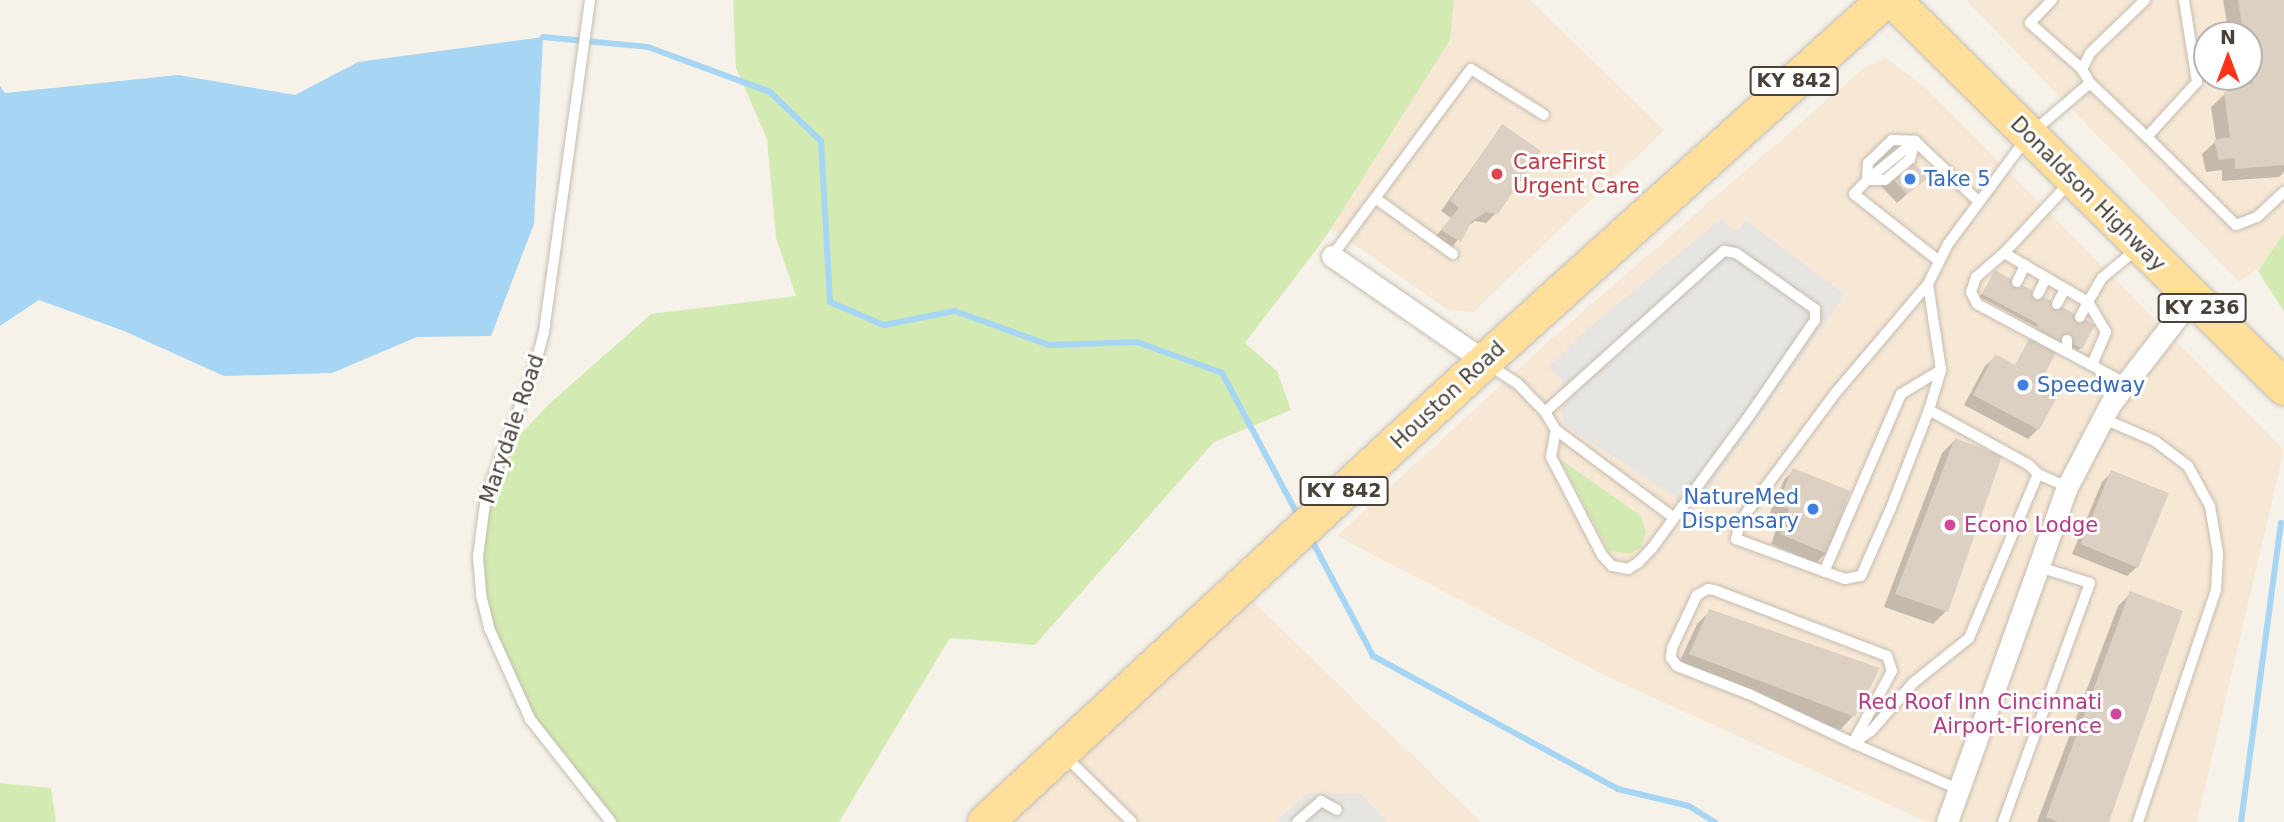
<!DOCTYPE html>
<html>
<head>
<meta charset="utf-8">
<style>
  body { margin:0 }
  #map { position:relative; width:2284px; height:822px; overflow:hidden; background:#f6f2ea; font-family:"DejaVu Sans",sans-serif }
  div>[style] { position:absolute }
  .commercial>* { inset:0; background:#f7e8d6 }
  .green>* { inset:0; background:#d3ebb2 }
  .parking>* { inset:0; background:#e7e5e2 }
  .water>* { inset:0; background:#a6d6f4 }
  .shadow>* { inset:0; background:#0003 }
  .stream>* { height:6px; margin:-3px; padding:0 3px; transform-origin:3px; border-radius:3px; background:#a6d6f4 }
  .building>* { inset:0; background:#dbd0c2 }
  .roads { filter:drop-shadow(0 0 2px #c5bcaf) drop-shadow(0 0 2px #c5bcaf) }
  .lane>* { height:10px; margin:-5px; padding:0 5px; transform-origin:5px; border-radius:5px; background:#fff }
  .street>* { height:21px; margin:-10.5px; padding:0 10.5px; transform-origin:10.5px; border-radius:10.5px; background:#fff }
  .primary>* { height:35px; margin:-17.5px; padding:0 17.5px; transform-origin:17.5px; border-radius:17.5px; background:#ffdf9a }
  .dots>* { width:19px; height:19px; translate:-50% -50%; box-sizing:border-box; border:4px solid #fff; border-radius:50% }
  span { translate:-50% -50%; white-space:nowrap; text-align:center; line-height:1.15; -webkit-text-stroke:6px #fff; paint-order:stroke }
  .shield-label span { padding:2px 5px; background:#fff; border:2px solid; border-radius:5px; -webkit-text-stroke-width:0 }
  .shield-label { font-size:19px; color:#4a4238; font-weight:700 }
  .health-label { font-size:21px; color:#be3a42 }
  .left { translate:0 -50%; text-align:left }
  .shop-label { font-size:21px; color:#366cbe }
  .right { translate:-100% -50%; text-align:right }
  .street-label { font-size:21px; color:#4a4238 }
  .hotel-label { font-size:21px; color:#b23c85 }
  .north { position:absolute; left:2193px; top:21px; width:70px; height:70px; box-sizing:border-box; background:#fff; border:2px solid #b7b3af; border-radius:50%; rotate:0deg; font-size:19px; font-weight:700; line-height:28px; text-align:center; color:#4a4238 }
  .north::after { content:''; display:block; margin:auto; width:24px; height:32px; background:#ff3318; clip-path:polygon(50% 0,100% 100%,50% 72%,0 100%) }
</style>
</head>
<body>
<div id="map">
  <div class="commercial">
    <div style="clip-path:polygon(1455px 0,1530px 0,1664px 130px,1473px 312px,1448px 310px,1329px 227px)"></div>
    <div style="clip-path:polygon(evenodd,1966px 0,2284px 0,2284px 249px,2239px 282px,1966px 0,2207px 35px,2249px 35px,2249px 77px,2207px 77px,2207px 35px)"></div>
    <div style="clip-path:polygon(1886px 58px,1927px 89px,2284px 450px,2197px 822px,1927px 822px,1610px 678px,1337px 536px,1541px 348px,1865px 67px)"></div>
    <div style="clip-path:polygon(1239px 588px,1481px 822px,985px 822px)"></div>
  </div>
  <div class="green">
    <div style="clip-path:polygon(733px 0,1454px 0,1450px 40px,1325px 238px,1245px 343px,1277px 371px,1291px 410px,1214px 442px,1035px 645px,950px 638px,839px 822px,611px 822px,530px 719px,489px 628px,478px 557px,498px 458px,548px 405px,651px 314px,796px 296px,776px 238px,767px 139px,736px 68px)"></div>
    <div style="clip-path:polygon(2284px 233px,2284px 312px,2258px 271px)"></div>
    <div style="clip-path:polygon(1560px 459px,1641px 516px,1646px 532px,1641px 548px,1630px 554px,1609px 551px)"></div>
    <div style="clip-path:polygon(0 783px,51px 788px,56px 822px,0 822px)"></div>
  </div>
  <div class="parking">
    <div style="clip-path:polygon(1722px 218px,1730px 229px,1739px 230px,1745px 220px,1845px 294px,1694px 509px,1563px 424px,1562px 380px,1548px 367px,1591px 326px)"></div>
    <div style="clip-path:polygon(1307px 793px,1361px 794px,1387px 822px,1275px 822px)"></div>
  </div>
  <div class="water">
    <div style="clip-path:polygon(543px 37px,534px 224px,491px 336px,417px 337px,332px 373px,224px 376px,124px 331px,39px 300px,0 326px,0 86px,5px 93px,178px 75px,295px 95px,358px 62px)"></div>
  </div>
  <div class="shadow">
    <div style="clip-path:polygon(2223px 0,2284px 0,2284px 172px,2279px 177px,2222px 181px,2222px 170px,2206px 172px,2202px 154px,2216px 141px,2211px 107px,2225px 94px,2240px 89px,2238px 77px,2249px 77px,2249px 35px,2207px 35px,2207px 69px,2202px 70px,2196px 45px,2209px 32px,2228px 29px)"></div>
    <div style="clip-path:polygon(1502px 126px,1496px 213px,1486px 223px,1475px 221px,1468px 226px,1450px 250px,1432px 241px,1451px 218px,1441px 211px)"></div>
    <div style="clip-path:polygon(1889px 140px,1925px 178px,1897px 203px,1862px 166px)"></div>
    <div style="clip-path:polygon(1995px 272px,2081px 348px,2078px 350px,2061px 341px,2039px 380px,2038px 429px,2028px 439px,1964px 405px,1985px 366px,1995px 357px,2014px 367px,2036px 327px,1980px 297px)"></div>
    <div style="clip-path:polygon(1955px 440px,1946px 611px,1933px 624px,1884px 607px,1942px 453px)"></div>
    <div style="clip-path:polygon(1794px 470px,1848px 492px,1826px 553px,1816px 563px,1771px 544px,1780px 519px,1769px 515px,1784px 480px)"></div>
    <div style="clip-path:polygon(2112px 472px,2137px 567px,2127px 576px,2072px 554px,2102px 482px)"></div>
    <div style="clip-path:polygon(2131px 593px,2107px 822px,2037px 822px,2118px 606px)"></div>
    <div style="clip-path:polygon(1710px 611px,1878px 669px,1853px 716px,1840px 730px,1677px 667px,1697px 624px)"></div>
  </div>
  <div class="stream">
    <div style="left:543px;top:37px;width:105px;rotate:5.4deg"></div>
    <div style="left:648px;top:47px;width:130px;rotate:20.2deg"></div>
    <div style="left:770px;top:92px;width:71px;rotate:43.9deg"></div>
    <div style="left:821px;top:141px;width:161px;rotate:86.8deg"></div>
    <div style="left:830px;top:302px;width:59px;rotate:23.1deg"></div>
    <div style="left:884px;top:325px;width:72px;rotate:-11.2deg"></div>
    <div style="left:955px;top:311px;width:100px;rotate:19.9deg"></div>
    <div style="left:1049px;top:345px;width:88px;rotate:-2deg"></div>
    <div style="left:1137px;top:342px;width:90px;rotate:20deg"></div>
    <div style="left:1222px;top:373px;width:163px;rotate:61.9deg"></div>
    <div style="left:1309px;top:535px;width:137px;rotate:62.1deg"></div>
    <div style="left:1373px;top:656px;width:279px;rotate:28.5deg"></div>
    <div style="left:1618px;top:789px;width:73px;rotate:13.5deg"></div>
    <div style="left:1689px;top:806px;width:31px;rotate:32deg"></div>
    <div style="left:2241px;top:822px;width:302px;rotate:-82.4deg"></div>
  </div>
  <div class="building">
    <div style="clip-path:polygon(2238px 0,2284px 0,2284px 165px,2235px 169px,2235px 158px,2219px 160px,2214px 140px,2230px 137px,2224px 92px,2253px 83px,2249px 35px,2209px 35px,2208px 31px,2242px 24px)"></div>
    <div style="clip-path:polygon(1502px 124px,1541px 151px,1498px 214px,1486px 212px,1472px 221px,1461px 242px,1441px 230px,1459px 208px,1450px 201px)"></div>
    <div style="clip-path:polygon(1889px 137px,1928px 178px,1907px 194px,1871px 156px)"></div>
    <div style="clip-path:polygon(1995px 270px,2095px 325px,2082px 349px,2064px 338px,2042px 379px,2061px 390px,2039px 430px,1973px 395px,1995px 354px,2015px 365px,2038px 324px,1982px 294px)"></div>
    <div style="clip-path:polygon(1955px 438px,2002px 456px,1948px 612px,1895px 594px)"></div>
    <div style="clip-path:polygon(1793px 468px,1850px 491px,1828px 554px,1780px 534px,1789px 509px,1777px 505px)"></div>
    <div style="clip-path:polygon(2111px 470px,2169px 493px,2138px 568px,2081px 544px)"></div>
    <div style="clip-path:polygon(2130px 591px,2183px 611px,2109px 822px,2058px 822px,2046px 817px)"></div>
    <div style="clip-path:polygon(1709px 609px,1880px 668px,1855px 717px,1689px 654px)"></div>
  </div>
  <div class="roads">
    <div class="lane">
      <div style="left:590px;top:0;width:335px;rotate:97.9deg"></div>
      <div style="left:544px;top:332px;width:38px;rotate:105deg"></div>
      <div style="left:534px;top:369px;width:136px;rotate:110.7deg"></div>
      <div style="left:486px;top:496px;width:62px;rotate:97.5deg"></div>
      <div style="left:478px;top:557px;width:38px;rotate:85deg"></div>
      <div style="left:481px;top:595px;width:34px;rotate:76deg"></div>
      <div style="left:489px;top:628px;width:100px;rotate:65.7deg"></div>
      <div style="left:530px;top:719px;width:131px;rotate:51.8deg"></div>
      <div style="left:2052px;top:0;width:32px;rotate:134deg"></div>
      <div style="left:2030px;top:23px;width:69px;rotate:41.5deg"></div>
      <div style="left:2184px;top:0;width:83px;rotate:81deg"></div>
      <div style="left:2197px;top:82px;width:74px;rotate:132.3deg"></div>
      <div style="left:2147px;top:137px;width:125px;rotate:44.7deg"></div>
      <div style="left:2236px;top:225px;width:22px;rotate:-21deg"></div>
      <div style="left:2257px;top:217px;width:37px;rotate:-43deg"></div>
      <div style="left:2090px;top:83px;width:16px;rotate:-120deg"></div>
      <div style="left:2082px;top:69px;width:18px;rotate:-63deg"></div>
      <div style="left:2090px;top:53px;width:76px;rotate:-43.9deg"></div>
      <div style="left:1867px;top:180px;width:18px"></div>
      <div style="left:1885px;top:180px;width:33px;rotate:-40deg"></div>
      <div style="left:1910px;top:159px;width:19px;rotate:-74deg"></div>
      <div style="left:1867px;top:180px;width:62px;rotate:-39.1deg"></div>
      <div style="left:2071px;top:181px;width:98px;rotate:132.9deg"></div>
      <div style="left:2004px;top:253px;width:97px;rotate:30.3deg"></div>
      <div style="left:2088px;top:302px;width:28px;rotate:-60deg"></div>
      <div style="left:2102px;top:278px;width:47px;rotate:-39.8deg"></div>
      <div style="left:1375px;top:198px;width:96px;rotate:35.7deg"></div>
      <div style="left:2004px;top:253px;width:37px;rotate:139deg"></div>
      <div style="left:1976px;top:277px;width:16px;rotate:108deg"></div>
      <div style="left:1971px;top:292px;width:13px;rotate:63deg"></div>
      <div style="left:1977px;top:304px;width:102px;rotate:28.1deg"></div>
      <div style="left:1332px;top:256px;width:233px;rotate:-53.4deg"></div>
      <div style="left:1471px;top:69px;width:86px;rotate:32.2deg"></div>
      <div style="left:1939px;top:261px;width:108px;rotate:-141.8deg"></div>
      <div style="left:1854px;top:194px;width:19px;rotate:-47deg"></div>
      <div style="left:1867px;top:180px;width:17px;rotate:-87deg"></div>
      <div style="left:1868px;top:163px;width:33px;rotate:-44deg"></div>
      <div style="left:1892px;top:140px;width:23px;rotate:2deg"></div>
      <div style="left:1915px;top:141px;width:88px;rotate:43.6deg"></div>
      <div style="left:2017px;top:282px;width:19px;rotate:-65deg"></div>
      <div style="left:1928px;top:284px;width:145px;rotate:130.3deg"></div>
      <div style="left:1834px;top:395px;width:156px;rotate:126.6deg"></div>
      <div style="left:1741px;top:520px;width:20px;rotate:105deg"></div>
      <div style="left:1736px;top:539px;width:116px;rotate:20.2deg"></div>
      <div style="left:1845px;top:579px;width:16px;rotate:-11deg"></div>
      <div style="left:1861px;top:576px;width:74px;rotate:-66.2deg"></div>
      <div style="left:1891px;top:508px;width:105px;rotate:-68.8deg"></div>
      <div style="left:1929px;top:410px;width:42px;rotate:-73.3deg"></div>
      <div style="left:1941px;top:370px;width:87px;rotate:-98.6deg"></div>
      <div style="left:1928px;top:284px;width:45px;rotate:-63.4deg"></div>
      <div style="left:1948px;top:244px;width:136px;rotate:-53.4deg"></div>
      <div style="left:2029px;top:135px;width:80px;rotate:-40.4deg"></div>
      <div style="left:2090px;top:83px;width:79px;rotate:43.5deg"></div>
      <div style="left:2038px;top:294px;width:18px;rotate:-63deg"></div>
      <div style="left:2057px;top:304px;width:17px;rotate:-62deg"></div>
      <div style="left:2080px;top:317px;width:17px;rotate:-62deg"></div>
      <div style="left:2088px;top:302px;width:35px;rotate:59deg"></div>
      <div style="left:2106px;top:332px;width:36px;rotate:113deg"></div>
      <div style="left:2067px;top:340px;width:12px;rotate:90deg"></div>
      <div style="left:2067px;top:352px;width:66px;rotate:28.1deg"></div>
      <div style="left:1489px;top:365px;width:33px;rotate:33deg"></div>
      <div style="left:1517px;top:383px;width:40px;rotate:46deg"></div>
      <div style="left:1545px;top:412px;width:21px;rotate:59deg"></div>
      <div style="left:1556px;top:430px;width:147px;rotate:36.7deg"></div>
      <div style="left:1929px;top:410px;width:114px;rotate:28.8deg"></div>
      <div style="left:2029px;top:465px;width:13px;rotate:45deg"></div>
      <div style="left:2038px;top:474px;width:32px;rotate:24deg"></div>
      <div style="left:1545px;top:412px;width:241px;rotate:-42deg"></div>
      <div style="left:1724px;top:251px;width:12px;rotate:9deg"></div>
      <div style="left:1736px;top:253px;width:97px;rotate:35.3deg"></div>
      <div style="left:1815px;top:309px;width:11px;rotate:90deg"></div>
      <div style="left:1815px;top:320px;width:116px;rotate:124.5deg"></div>
      <div style="left:1749px;top:416px;width:164px;rotate:126.3deg"></div>
      <div style="left:1652px;top:548px;width:19px;rotate:133deg"></div>
      <div style="left:1639px;top:562px;width:13px;rotate:148deg"></div>
      <div style="left:1628px;top:569px;width:16px;rotate:-169deg"></div>
      <div style="left:1612px;top:566px;width:15px;rotate:-132deg"></div>
      <div style="left:1602px;top:555px;width:110px;rotate:-117.5deg"></div>
      <div style="left:1551px;top:457px;width:27px;rotate:-80deg"></div>
      <div style="left:2102px;top:418px;width:58px;rotate:23.5deg"></div>
      <div style="left:2155px;top:441px;width:41px;rotate:37.1deg"></div>
      <div style="left:2188px;top:466px;width:46px;rotate:61.2deg"></div>
      <div style="left:2210px;top:506px;width:48px;rotate:80.3deg"></div>
      <div style="left:2218px;top:553px;width:37px;rotate:93deg"></div>
      <div style="left:2216px;top:590px;width:245px;rotate:108.6deg"></div>
      <div style="left:1824px;top:572px;width:194px;rotate:-66.6deg"></div>
      <div style="left:1901px;top:394px;width:47px;rotate:-31deg"></div>
      <div style="left:1855px;top:742px;width:19px;rotate:-35deg"></div>
      <div style="left:1871px;top:731px;width:64px;rotate:-48.8deg"></div>
      <div style="left:1913px;top:683px;width:72px;rotate:-38.8deg"></div>
      <div style="left:1969px;top:638px;width:178px;rotate:-67.2deg"></div>
      <div style="left:1853px;top:743px;width:82px;rotate:-61.6deg"></div>
      <div style="left:1892px;top:671px;width:16px;rotate:-108deg"></div>
      <div style="left:1887px;top:656px;width:185px;rotate:-159.1deg"></div>
      <div style="left:1714px;top:590px;width:6px;rotate:-171deg"></div>
      <div style="left:1708px;top:589px;width:13px;rotate:151deg"></div>
      <div style="left:1697px;top:595px;width:59px;rotate:115.3deg"></div>
      <div style="left:1672px;top:648px;width:10px;rotate:96deg"></div>
      <div style="left:1671px;top:658px;width:10px;rotate:53deg"></div>
      <div style="left:1677px;top:666px;width:77px;rotate:21.3deg"></div>
      <div style="left:1749px;top:694px;width:115px;rotate:25.2deg"></div>
      <div style="left:1853px;top:743px;width:117px;rotate:23.7deg"></div>
      <div style="left:1064px;top:755px;width:95px;rotate:44.6deg"></div>
      <div style="left:1297px;top:822px;width:32px;rotate:-41deg"></div>
      <div style="left:1321px;top:801px;width:18px;rotate:29deg"></div>
      <div style="left:2003px;top:822px;width:254px;rotate:-70deg"></div>
      <div style="left:2090px;top:583px;width:57px;rotate:-162.5deg"></div>
    </div>
    <div class="street">
      <div style="left:1332px;top:256px;width:185px;rotate:34.6deg"></div>
      <div style="left:1947px;top:822px;width:356px;rotate:-70.3deg"></div>
      <div style="left:2067px;top:487px;width:95px;rotate:-62.4deg"></div>
      <div style="left:2111px;top:403px;width:133px;rotate:-52.4deg"></div>
    </div>
    <div class="primary">
      <div style="left:1893px;top:0;width:550px;rotate:44.71deg"></div>
      <div style="left:985px;top:822px;width:679px;rotate:-42.73deg"></div>
      <div style="left:1484px;top:361px;width:539px;rotate:-42.07deg"></div>
    </div>
  </div>
  <div class="dots">
    <div style="left:1497px;top:174px;background:#e0444e"></div>
    <div style="left:1910px;top:179px;background:#3f7fe0"></div>
    <div style="left:2023px;top:385px;background:#3f7fe0"></div>
    <div style="left:1813px;top:509px;background:#3f7fe0"></div>
    <div style="left:1950px;top:525px;background:#d1479c"></div>
    <div style="left:2116px;top:714px;background:#d1479c"></div>
  </div>
  <div class="shield-label">
    <span style="left:1794px;top:81px">KY 842</span>
    <span style="left:2202px;top:308px">KY 236</span>
    <span style="left:1344px;top:491px">KY 842</span>
  </div>
  <div class="health-label">
    <span class="left" style="left:1513px;top:174px">CareFirst<br>Urgent Care</span>
  </div>
  <div class="shop-label">
    <span class="left" style="left:1924px;top:179px">Take 5</span>
    <span class="left" style="left:2037px;top:385px">Speedway</span>
    <span class="right" style="left:1799px;top:509px">NatureMed<br>Dispensary</span>
  </div>
  <div class="street-label">
    <span style="left:2088px;top:194px;rotate:45deg">Donaldson Highway</span>
    <span style="left:1448px;top:395px;rotate:-43deg">Houston Road</span>
    <span style="left:512px;top:429px;rotate:-71deg">Marydale Road</span>
  </div>
  <div class="hotel-label">
    <span class="left" style="left:1964px;top:525px">Econo Lodge</span>
    <span class="right" style="left:2102px;top:714px">Red Roof Inn Cincinnati<br>Airport-Florence</span>
  </div>
  <div class="north">N</div>
</div>
</body>
</html>
